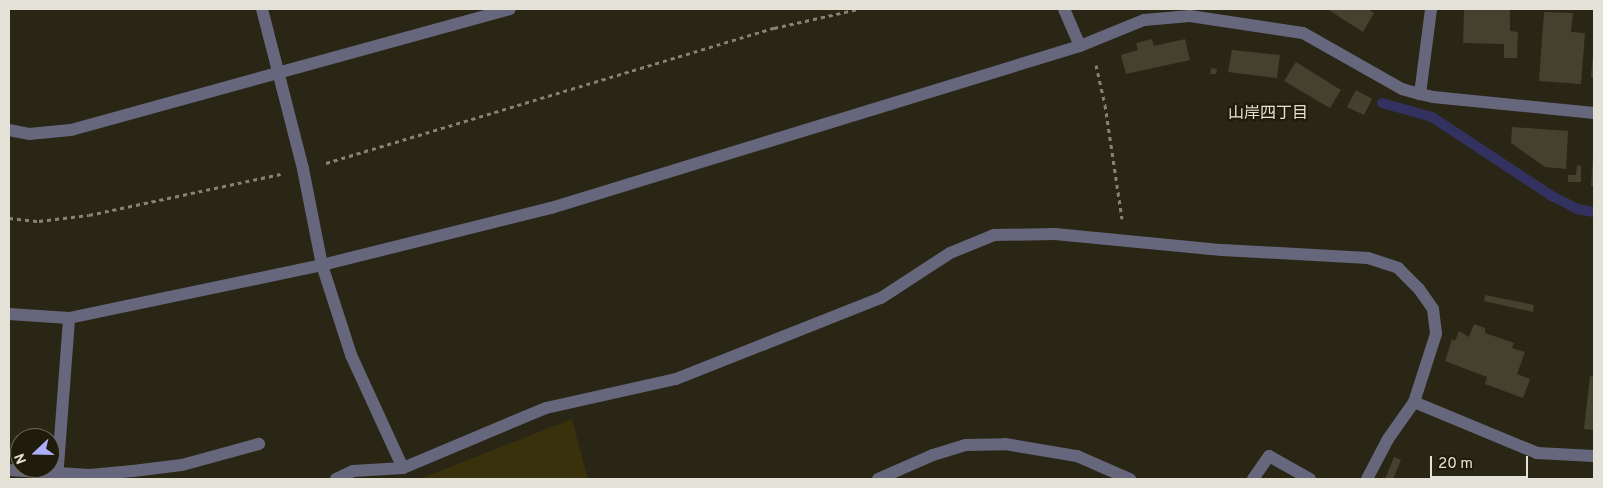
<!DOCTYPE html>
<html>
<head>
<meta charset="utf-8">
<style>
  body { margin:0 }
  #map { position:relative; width:1603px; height:488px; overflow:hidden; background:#2a2615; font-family:Overpass,"Noto Sans JP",sans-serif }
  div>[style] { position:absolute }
  .green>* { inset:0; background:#39310b }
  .stream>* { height:10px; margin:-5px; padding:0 5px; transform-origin:5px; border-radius:5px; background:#33315f }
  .building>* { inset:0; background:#45412f }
  .path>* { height:3px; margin-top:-1.5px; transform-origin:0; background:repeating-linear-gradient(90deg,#868375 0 4px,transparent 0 8px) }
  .minor>* { height:12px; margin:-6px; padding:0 6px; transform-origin:6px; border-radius:6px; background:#66677d }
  span { translate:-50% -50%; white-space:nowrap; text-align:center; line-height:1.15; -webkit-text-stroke:4.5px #201c0c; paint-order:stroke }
  .neighbourhood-label { font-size:16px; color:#e4e2d7 }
  .frame { position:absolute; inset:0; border:10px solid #e4e2d7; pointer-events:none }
  .north { position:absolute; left:10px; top:428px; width:50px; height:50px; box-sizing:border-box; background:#201c0c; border:1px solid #6e6b5d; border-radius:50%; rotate:249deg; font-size:14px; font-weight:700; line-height:20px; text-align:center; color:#e4e2d7 }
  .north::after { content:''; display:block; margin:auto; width:18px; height:22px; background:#aeaefb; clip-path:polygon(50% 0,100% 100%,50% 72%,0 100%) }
  .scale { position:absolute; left:1430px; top:456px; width:98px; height:22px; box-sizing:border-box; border:2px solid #e4e2d7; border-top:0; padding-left:6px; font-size:15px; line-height:18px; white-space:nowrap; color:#e4e2d7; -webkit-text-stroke:4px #201c0c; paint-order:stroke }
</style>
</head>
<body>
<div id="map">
  <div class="green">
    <div style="clip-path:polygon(572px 419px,588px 479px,421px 479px,422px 478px)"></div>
  </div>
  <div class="stream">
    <div style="left:1382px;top:103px;width:52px;rotate:15.6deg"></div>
    <div style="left:1432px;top:117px;width:144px;rotate:33.4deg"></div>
    <div style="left:1552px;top:196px;width:29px;rotate:27deg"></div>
    <div style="left:1578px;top:209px;width:16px;rotate:11deg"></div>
  </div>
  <div class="building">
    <div style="clip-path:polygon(1327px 9px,1368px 9px,1374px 13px,1363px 32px)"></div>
    <div style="clip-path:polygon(1464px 9px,1510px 9px,1510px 31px,1518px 32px,1517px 58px,1504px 58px,1504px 44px,1463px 43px)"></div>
    <div style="clip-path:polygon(1544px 12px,1573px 13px,1571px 32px,1585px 33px,1581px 84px,1539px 81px)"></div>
    <div style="clip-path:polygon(1152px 39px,1154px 46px,1185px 39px,1190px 60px,1126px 74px,1121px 55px,1138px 50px,1136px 43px)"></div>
    <div style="clip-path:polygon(1232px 50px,1280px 55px,1277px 78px,1228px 72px)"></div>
    <div style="clip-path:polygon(1593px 53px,1594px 53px,1594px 78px,1591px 77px)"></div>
    <div style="clip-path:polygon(1296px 62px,1341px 90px,1330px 108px,1284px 81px)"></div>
    <div style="clip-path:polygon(1211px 68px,1217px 69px,1216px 74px,1210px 74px)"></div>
    <div style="clip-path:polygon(1356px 90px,1372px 99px,1364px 115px,1347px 107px)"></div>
    <div style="clip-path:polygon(1512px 127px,1568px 131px,1566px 169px,1545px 167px,1511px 143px)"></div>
    <div style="clip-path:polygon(1593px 155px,1594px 155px,1594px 186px,1591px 186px)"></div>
    <div style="clip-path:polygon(1577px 165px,1581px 166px,1581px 182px,1568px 182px,1568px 175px,1576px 175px)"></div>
    <div style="clip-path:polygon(1485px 295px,1534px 305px,1533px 312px,1484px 301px)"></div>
    <div style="clip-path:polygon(1474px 324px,1485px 328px,1485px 333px,1514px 343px,1512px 348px,1525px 352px,1517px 374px,1530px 379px,1523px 398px,1485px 384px,1487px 377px,1445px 361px,1452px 339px,1455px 341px,1459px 331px,1469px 337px)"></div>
    <div style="clip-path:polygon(1590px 376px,1594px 377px,1594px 430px,1584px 429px)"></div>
    <div style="clip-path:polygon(1394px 457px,1401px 460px,1393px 479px,1385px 479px)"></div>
  </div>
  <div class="path">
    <div style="left:1096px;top:65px;width:41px;rotate:77.3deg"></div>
    <div style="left:1105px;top:105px;width:115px;rotate:81.5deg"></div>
    <div style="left:326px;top:163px;width:468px;rotate:-16.8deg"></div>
    <div style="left:774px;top:28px;width:86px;rotate:-12.7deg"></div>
    <div style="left:9px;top:218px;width:30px;rotate:6deg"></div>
    <div style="left:39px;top:221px;width:50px;rotate:-6.8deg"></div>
    <div style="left:89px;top:215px;width:196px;rotate:-12.1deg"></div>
  </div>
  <div class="minor">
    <div style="left:262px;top:9px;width:165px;rotate:75.6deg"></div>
    <div style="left:303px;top:169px;width:98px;rotate:78.8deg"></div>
    <div style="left:322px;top:265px;width:95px;rotate:72.1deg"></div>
    <div style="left:351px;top:355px;width:124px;rotate:65.3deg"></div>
    <div style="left:403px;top:468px;width:155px;rotate:-22.8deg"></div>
    <div style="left:546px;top:408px;width:133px;rotate:-12.6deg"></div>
    <div style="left:676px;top:379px;width:220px;rotate:-21.6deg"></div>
    <div style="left:881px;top:298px;width:82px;rotate:-33.1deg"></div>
    <div style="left:950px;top:253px;width:48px;rotate:-22.2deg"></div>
    <div style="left:994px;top:235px;width:61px;rotate:-0.9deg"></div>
    <div style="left:1055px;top:234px;width:168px;rotate:5.5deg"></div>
    <div style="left:1222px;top:250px;width:146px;rotate:3.1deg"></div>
    <div style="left:1368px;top:258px;width:32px;rotate:18deg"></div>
    <div style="left:1398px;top:268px;width:30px;rotate:45deg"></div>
    <div style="left:1419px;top:289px;width:24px;rotate:55deg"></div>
    <div style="left:1433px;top:309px;width:25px;rotate:83deg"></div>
    <div style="left:1436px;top:334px;width:71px;rotate:107.9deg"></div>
    <div style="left:1414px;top:402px;width:133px;rotate:22.5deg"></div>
    <div style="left:1537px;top:453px;width:57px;rotate:3deg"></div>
    <div style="left:1064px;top:9px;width:40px;rotate:66.6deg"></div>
    <div style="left:1420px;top:94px;width:86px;rotate:-82.6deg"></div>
    <div style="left:9px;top:130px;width:20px;rotate:11deg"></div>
    <div style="left:29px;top:134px;width:42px;rotate:-5.4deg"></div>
    <div style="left:71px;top:130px;width:455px;rotate:-15.4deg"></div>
    <div style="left:9px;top:314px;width:60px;rotate:3.8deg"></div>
    <div style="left:69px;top:318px;width:258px;rotate:-11.8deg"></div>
    <div style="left:322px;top:265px;width:236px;rotate:-14deg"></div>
    <div style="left:551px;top:208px;width:553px;rotate:-17.03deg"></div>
    <div style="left:1080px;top:46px;width:69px;rotate:-22.1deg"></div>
    <div style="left:1144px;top:20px;width:46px;rotate:-5deg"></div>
    <div style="left:1190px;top:16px;width:114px;rotate:8.6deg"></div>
    <div style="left:1303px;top:33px;width:114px;rotate:29.5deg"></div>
    <div style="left:1402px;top:89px;width:19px;rotate:16deg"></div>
    <div style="left:1420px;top:94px;width:13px;rotate:13deg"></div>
    <div style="left:1433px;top:97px;width:162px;rotate:5.7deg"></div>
    <div style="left:9px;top:470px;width:81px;rotate:3.5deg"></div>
    <div style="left:90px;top:475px;width:43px;rotate:-5.3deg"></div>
    <div style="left:133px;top:471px;width:49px;rotate:-7deg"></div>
    <div style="left:182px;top:465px;width:80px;rotate:-15.3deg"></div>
    <div style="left:57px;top:479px;width:161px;rotate:-85.7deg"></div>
    <div style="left:336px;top:479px;width:19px;rotate:-25deg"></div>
    <div style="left:353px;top:471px;width:50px;rotate:-3.4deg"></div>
    <div style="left:878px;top:479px;width:60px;rotate:-23.6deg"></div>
    <div style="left:933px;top:455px;width:34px;rotate:-17deg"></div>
    <div style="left:966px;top:445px;width:39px;rotate:-1deg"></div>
    <div style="left:1005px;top:444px;width:73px;rotate:9.5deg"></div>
    <div style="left:1077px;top:456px;width:58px;rotate:23.5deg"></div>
    <div style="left:1253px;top:479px;width:28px;rotate:-55deg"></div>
    <div style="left:1269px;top:456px;width:47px;rotate:29.3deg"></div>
    <div style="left:1367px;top:479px;width:45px;rotate:-62.3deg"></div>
    <div style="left:1388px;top:439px;width:45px;rotate:-54.9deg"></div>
  </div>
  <div class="neighbourhood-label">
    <span style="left:1268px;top:114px">山岸四丁目</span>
  </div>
  <div class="frame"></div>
  <div class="north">N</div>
  <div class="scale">20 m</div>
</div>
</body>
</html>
